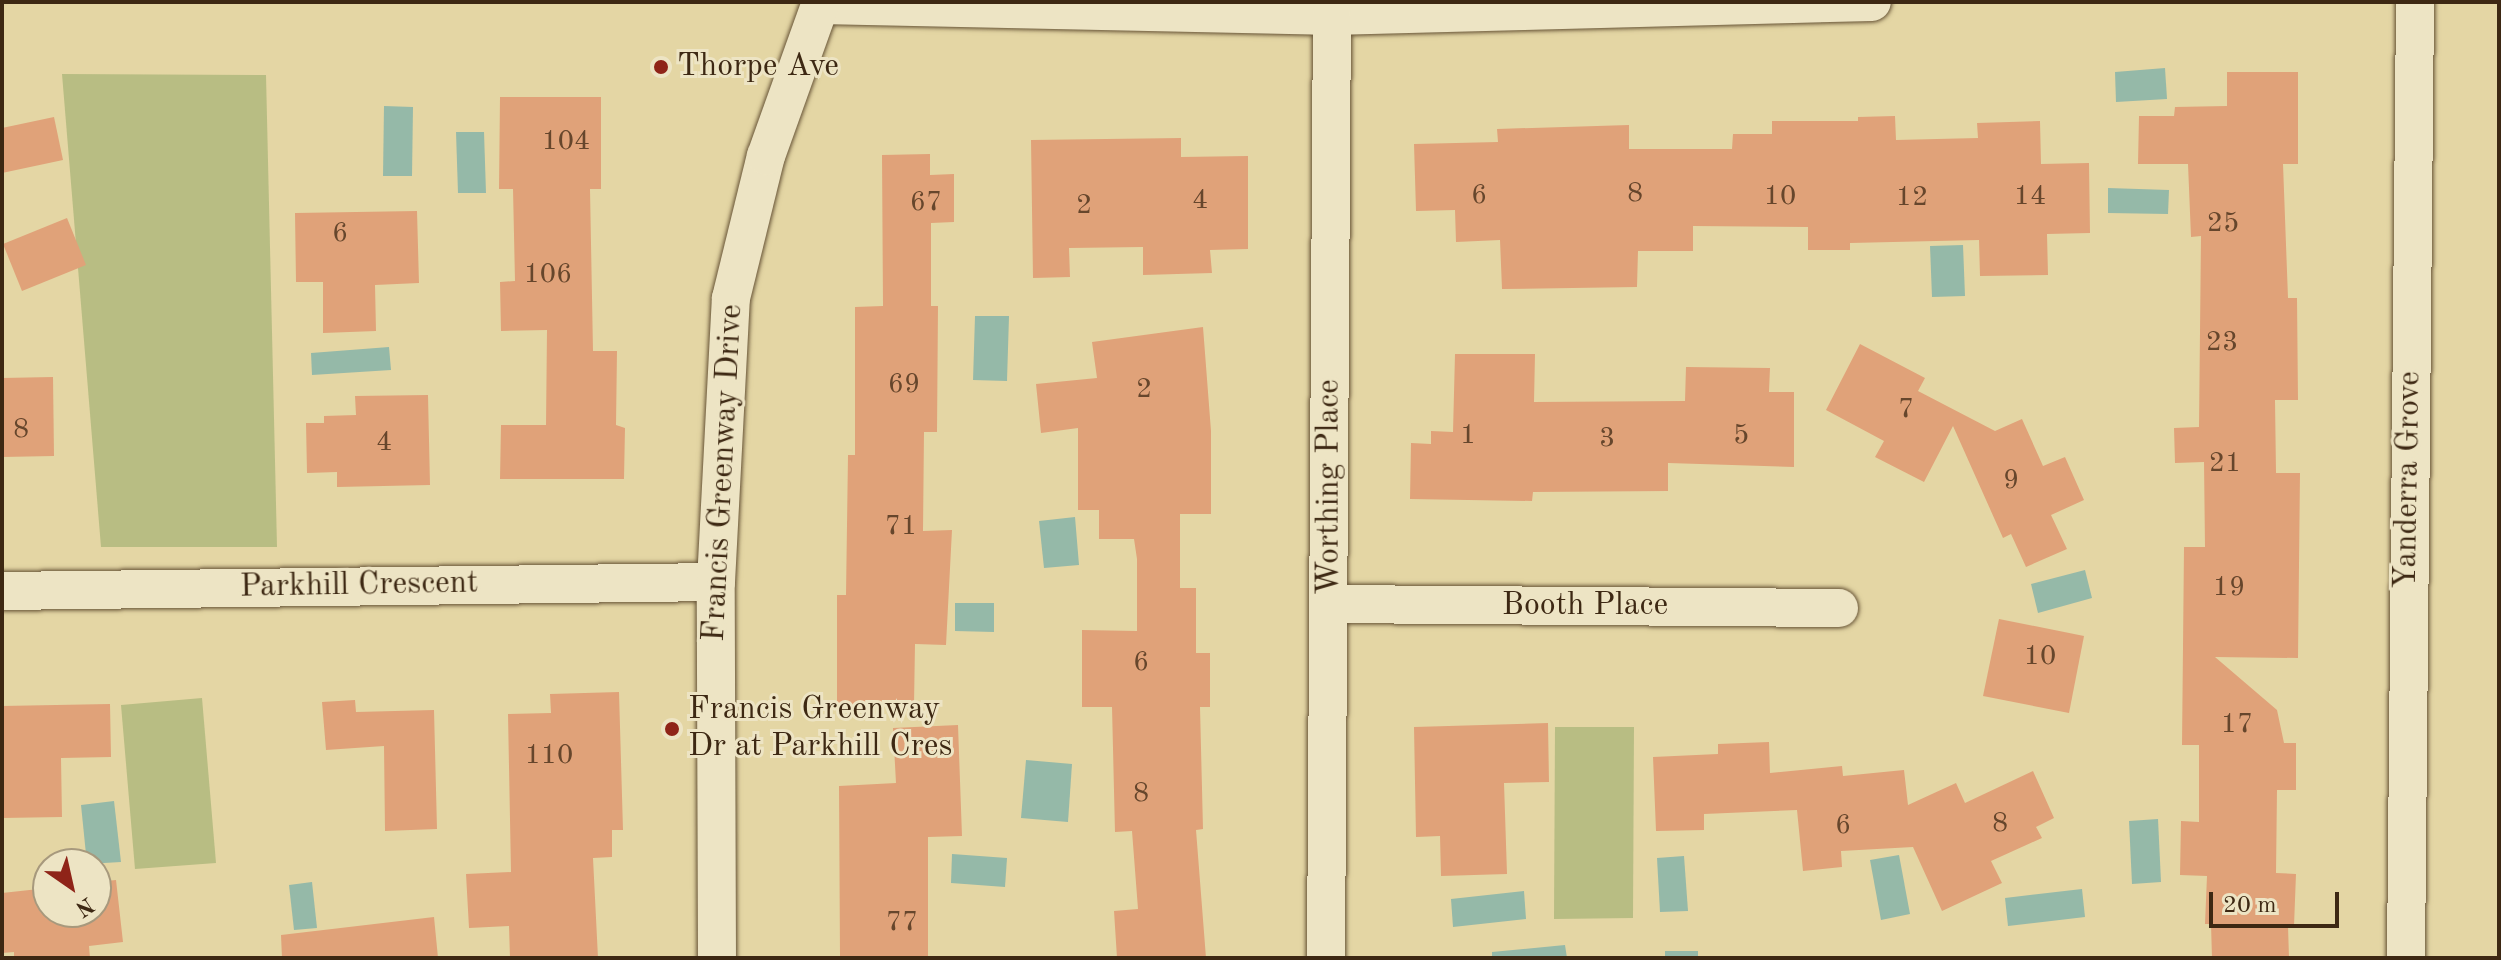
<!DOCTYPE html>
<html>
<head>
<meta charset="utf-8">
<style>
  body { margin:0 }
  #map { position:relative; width:2501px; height:960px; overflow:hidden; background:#e4d6a4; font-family:"Old Standard TT",serif }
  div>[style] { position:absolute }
  .green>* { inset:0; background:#b8bd83 }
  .water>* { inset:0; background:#95b9a8 }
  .building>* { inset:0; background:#e0a279 }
  .roads { filter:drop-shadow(0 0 2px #675437) drop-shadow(0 0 2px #675437) }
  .minor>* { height:38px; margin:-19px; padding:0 19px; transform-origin:19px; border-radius:19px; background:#ede4c4 }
  .dots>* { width:22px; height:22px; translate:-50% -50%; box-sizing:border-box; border:4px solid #ede4c4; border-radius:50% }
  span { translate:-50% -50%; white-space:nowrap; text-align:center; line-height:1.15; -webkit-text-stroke:6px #ede4c4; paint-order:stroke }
  .number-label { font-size:28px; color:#66462c }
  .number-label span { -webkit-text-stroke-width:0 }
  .poi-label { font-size:32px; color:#3d2813 }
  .left { translate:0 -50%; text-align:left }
  .street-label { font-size:32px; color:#3d2813 }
  .frame { position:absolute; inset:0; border:4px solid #3d2813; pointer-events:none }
  .north { position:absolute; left:32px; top:848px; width:80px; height:80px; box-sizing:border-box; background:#ede4c4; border:2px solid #a7997d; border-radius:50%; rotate:146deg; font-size:22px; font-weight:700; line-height:32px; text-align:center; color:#3d2813 }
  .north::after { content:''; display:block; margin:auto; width:28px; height:36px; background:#8f2418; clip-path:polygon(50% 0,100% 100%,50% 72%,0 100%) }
  .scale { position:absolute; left:2209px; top:892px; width:130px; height:36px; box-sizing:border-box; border:4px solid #3d2813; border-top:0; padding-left:10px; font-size:24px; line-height:28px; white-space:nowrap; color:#3d2813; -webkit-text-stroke:6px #ede4c4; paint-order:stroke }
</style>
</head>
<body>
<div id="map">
  <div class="green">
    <div style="clip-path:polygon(62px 74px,266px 75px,277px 547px,101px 547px)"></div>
    <div style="clip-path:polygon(202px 698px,216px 863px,135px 869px,121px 705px)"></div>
    <div style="clip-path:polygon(1555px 727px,1634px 727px,1633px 918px,1554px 919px)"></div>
  </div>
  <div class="water">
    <div style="clip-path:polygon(2165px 68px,2167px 99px,2116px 102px,2115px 72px)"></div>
    <div style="clip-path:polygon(384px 106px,413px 107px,412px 176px,383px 176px)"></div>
    <div style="clip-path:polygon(456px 132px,484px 132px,486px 193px,458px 193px)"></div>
    <div style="clip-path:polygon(2108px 188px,2169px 190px,2168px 214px,2108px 213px)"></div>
    <div style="clip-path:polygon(1963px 245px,1965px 296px,1932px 297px,1930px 246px)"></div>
    <div style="clip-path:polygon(975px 316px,1009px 316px,1007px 381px,973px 380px)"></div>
    <div style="clip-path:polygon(389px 347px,391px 370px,312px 375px,311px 353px)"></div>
    <div style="clip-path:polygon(1075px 517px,1079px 565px,1044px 568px,1039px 521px)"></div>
    <div style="clip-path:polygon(2085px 570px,2092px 598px,2038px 613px,2031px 584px)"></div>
    <div style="clip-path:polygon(955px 603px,994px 603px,994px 632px,955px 631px)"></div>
    <div style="clip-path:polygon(1026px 760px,1072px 764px,1068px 822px,1021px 818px)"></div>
    <div style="clip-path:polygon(114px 801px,121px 862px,87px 864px,81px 805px)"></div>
    <div style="clip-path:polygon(2158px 819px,2161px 882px,2132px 884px,2129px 821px)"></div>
    <div style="clip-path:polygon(952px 854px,1007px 858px,1005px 887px,951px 883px)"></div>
    <div style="clip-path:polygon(1899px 855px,1910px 914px,1881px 920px,1870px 860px)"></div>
    <div style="clip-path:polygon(1684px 856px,1688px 911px,1660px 912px,1657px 858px)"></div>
    <div style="clip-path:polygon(312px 882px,317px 928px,294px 930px,289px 885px)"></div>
    <div style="clip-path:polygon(2082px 889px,2085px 917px,2008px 926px,2005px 898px)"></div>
    <div style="clip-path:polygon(1524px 891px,1526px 919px,1453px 927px,1451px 899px)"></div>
    <div style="clip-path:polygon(1565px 945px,1567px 958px,1492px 958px,1492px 952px)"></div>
    <div style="clip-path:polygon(1665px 951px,1698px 951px,1698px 958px,1665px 958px)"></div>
  </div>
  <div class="building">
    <div style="clip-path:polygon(2227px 72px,2298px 72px,2298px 164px,2283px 164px,2288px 298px,2297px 298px,2298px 400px,2275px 400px,2276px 473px,2300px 473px,2298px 658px,2215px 657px,2277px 710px,2284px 743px,2296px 743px,2296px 790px,2277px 790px,2276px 873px,2296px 874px,2294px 926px,2288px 926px,2289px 958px,2212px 958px,2211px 924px,2205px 924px,2207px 876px,2180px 875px,2181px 821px,2199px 822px,2199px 745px,2182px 745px,2184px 547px,2205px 547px,2204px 462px,2175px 463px,2174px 428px,2199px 427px,2201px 236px,2191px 237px,2188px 164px,2138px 164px,2139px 116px,2174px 116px,2175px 107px,2227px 106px)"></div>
    <div style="clip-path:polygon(500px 97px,601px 97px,601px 189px,590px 189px,593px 351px,617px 351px,616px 425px,625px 428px,624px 479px,500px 479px,501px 425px,546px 425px,547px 330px,501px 331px,500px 282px,515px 281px,513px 189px,499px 189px)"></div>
    <div style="clip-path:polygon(1895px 116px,1896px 140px,1978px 138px,1977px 123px,2040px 121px,2041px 164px,2089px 163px,2090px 233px,2047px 234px,2048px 275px,1980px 276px,1979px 240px,1850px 243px,1850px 250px,1808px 250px,1808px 227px,1693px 226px,1693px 251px,1638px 251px,1637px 287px,1502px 289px,1500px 240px,1456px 242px,1455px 210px,1416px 211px,1414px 144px,1498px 142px,1497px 129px,1629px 125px,1629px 149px,1732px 149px,1733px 134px,1772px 134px,1772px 121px,1858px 121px,1858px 117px)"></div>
    <div style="clip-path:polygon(54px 117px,63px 160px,2px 173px,2px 128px)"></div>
    <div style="clip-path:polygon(1181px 138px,1181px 157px,1248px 156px,1248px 249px,1210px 250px,1212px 273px,1143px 275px,1143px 247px,1069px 248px,1070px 277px,1033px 278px,1031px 140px)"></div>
    <div style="clip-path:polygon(930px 154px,930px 175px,954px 174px,954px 222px,931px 223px,931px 306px,938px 306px,937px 432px,924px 432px,923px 531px,952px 530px,946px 645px,915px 644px,914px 705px,837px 705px,837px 595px,846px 595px,848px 455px,855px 455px,855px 307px,883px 306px,882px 155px)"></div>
    <div style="clip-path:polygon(417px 211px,419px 283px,375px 285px,376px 331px,323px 333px,323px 282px,296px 282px,295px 213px)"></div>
    <div style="clip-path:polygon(67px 218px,86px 265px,22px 291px,3px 244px)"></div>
    <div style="clip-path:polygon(1203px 327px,1211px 431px,1211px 514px,1180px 514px,1180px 588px,1196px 588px,1196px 653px,1210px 653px,1210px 707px,1200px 707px,1203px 829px,1196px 830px,1206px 958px,1117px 958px,1114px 911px,1138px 909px,1132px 831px,1115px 832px,1112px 707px,1082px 707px,1082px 630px,1137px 631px,1137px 559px,1134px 539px,1099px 539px,1099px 510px,1078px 510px,1078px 428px,1041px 433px,1036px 384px,1097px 378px,1092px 342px)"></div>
    <div style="clip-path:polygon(1860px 344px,1925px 378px,1918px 391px,1995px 431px,2022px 419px,2043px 466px,2065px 457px,2084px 500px,2051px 515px,2067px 549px,2026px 567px,2011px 534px,2003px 538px,1953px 426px,1924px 482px,1875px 457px,1884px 441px,1826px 410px)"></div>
    <div style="clip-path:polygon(1455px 354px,1535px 354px,1534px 402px,1685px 401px,1686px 367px,1770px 368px,1769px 392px,1794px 392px,1794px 467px,1668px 463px,1668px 491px,1533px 492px,1532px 501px,1410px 499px,1411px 443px,1431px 444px,1431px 431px,1453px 432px)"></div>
    <div style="clip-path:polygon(53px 377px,54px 456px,2px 457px,2px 378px)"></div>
    <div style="clip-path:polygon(428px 395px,430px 485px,337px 487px,337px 472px,307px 473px,306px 423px,324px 423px,324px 416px,356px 415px,355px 396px)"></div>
    <div style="clip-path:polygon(1999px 619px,2084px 636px,2069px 713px,1983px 696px)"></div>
    <div style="clip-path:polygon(619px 692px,623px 830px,612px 830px,612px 857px,593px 858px,598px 958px,510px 958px,509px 926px,469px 928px,466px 874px,511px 872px,508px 714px,551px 713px,550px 694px)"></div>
    <div style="clip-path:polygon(355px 700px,356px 712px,434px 710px,437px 829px,385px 831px,384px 746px,326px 750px,322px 702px)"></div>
    <div style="clip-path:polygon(110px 704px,111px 757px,61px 758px,62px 817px,2px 818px,2px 706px)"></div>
    <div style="clip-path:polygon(1548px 723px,1549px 782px,1504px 783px,1507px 874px,1441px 876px,1440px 836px,1416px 837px,1414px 727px)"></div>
    <div style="clip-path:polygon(958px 725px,962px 836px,928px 837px,928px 958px,840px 958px,839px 786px,896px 783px,893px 728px)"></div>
    <div style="clip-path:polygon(1769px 742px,1770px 773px,1842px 766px,1843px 776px,1904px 770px,1908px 805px,1956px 783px,1965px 803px,2033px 771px,2054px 818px,2036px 827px,2042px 838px,1991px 861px,2002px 883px,1942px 911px,1913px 847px,1841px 851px,1842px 867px,1803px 871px,1797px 810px,1704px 814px,1704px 830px,1656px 831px,1653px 757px,1718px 754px,1718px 744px)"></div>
    <div style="clip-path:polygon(116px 880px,123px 942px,89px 946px,90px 958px,14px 958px,14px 952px,2px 953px,2px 893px,48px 888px,48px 912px,96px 912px,96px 882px)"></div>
    <div style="clip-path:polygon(434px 917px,438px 958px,282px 958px,281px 935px)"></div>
  </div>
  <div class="roads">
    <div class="minor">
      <div style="left:820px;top:5px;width:512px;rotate:1.23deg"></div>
      <div style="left:1332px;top:16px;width:540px;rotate:-1.49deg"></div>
      <div style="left:2px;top:591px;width:714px;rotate:-0.72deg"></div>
      <div style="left:1330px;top:604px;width:509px;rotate:0.45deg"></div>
      <div style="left:717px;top:958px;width:376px;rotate:-90.2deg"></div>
      <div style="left:716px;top:582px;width:284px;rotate:-87deg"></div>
      <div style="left:731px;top:298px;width:146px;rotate:-76.2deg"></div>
      <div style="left:766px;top:156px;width:164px;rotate:-70.3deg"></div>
      <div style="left:1326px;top:958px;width:942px;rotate:-89.64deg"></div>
      <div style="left:2406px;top:958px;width:956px;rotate:-89.46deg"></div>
    </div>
  </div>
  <div class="dots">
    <div style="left:661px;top:67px;background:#8f2418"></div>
    <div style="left:672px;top:729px;background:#8f2418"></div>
  </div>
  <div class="number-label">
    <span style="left:566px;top:142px">104</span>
    <span style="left:1635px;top:194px">8</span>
    <span style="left:1479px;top:196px">6</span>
    <span style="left:1780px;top:197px">10</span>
    <span style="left:2030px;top:197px">14</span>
    <span style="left:1912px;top:198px">12</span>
    <span style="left:1200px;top:201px">4</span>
    <span style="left:926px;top:203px">67</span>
    <span style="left:1084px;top:206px">2</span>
    <span style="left:2223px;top:224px">25</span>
    <span style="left:340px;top:234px">6</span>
    <span style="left:548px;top:275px">106</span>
    <span style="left:2222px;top:343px">23</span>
    <span style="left:904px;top:385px">69</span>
    <span style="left:1144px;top:390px">2</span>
    <span style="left:1906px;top:410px">7</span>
    <span style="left:21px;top:430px">8</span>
    <span style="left:1468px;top:436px">1</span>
    <span style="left:1741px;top:436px">5</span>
    <span style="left:1607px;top:439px">3</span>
    <span style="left:384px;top:443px">4</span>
    <span style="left:2225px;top:464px">21</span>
    <span style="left:2011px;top:481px">9</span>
    <span style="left:901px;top:527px">71</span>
    <span style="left:2229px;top:588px">19</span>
    <span style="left:2040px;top:657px">10</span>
    <span style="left:1141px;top:663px">6</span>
    <span style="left:2237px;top:725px">17</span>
    <span style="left:549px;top:756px">110</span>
    <span style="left:1141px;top:794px">8</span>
    <span style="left:2000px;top:824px">8</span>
    <span style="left:1843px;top:826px">6</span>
    <span style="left:902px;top:923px">77</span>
  </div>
  <div class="poi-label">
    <span class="left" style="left:677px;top:67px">Thorpe Ave</span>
    <span class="left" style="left:688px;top:729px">Francis Greenway<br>Dr at Parkhill Cres</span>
  </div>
  <div class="street-label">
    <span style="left:724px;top:473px;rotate:-87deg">Francis Greenway Drive</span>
    <span style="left:2409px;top:480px;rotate:-89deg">Yanderra Grove</span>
    <span style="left:1330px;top:487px;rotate:-90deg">Worthing Place</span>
    <span style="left:359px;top:586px;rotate:-1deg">Parkhill Crescent</span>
    <span style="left:1585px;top:606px">Booth Place</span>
  </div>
  <div class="frame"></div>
  <div class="north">N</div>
  <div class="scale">20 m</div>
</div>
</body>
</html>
